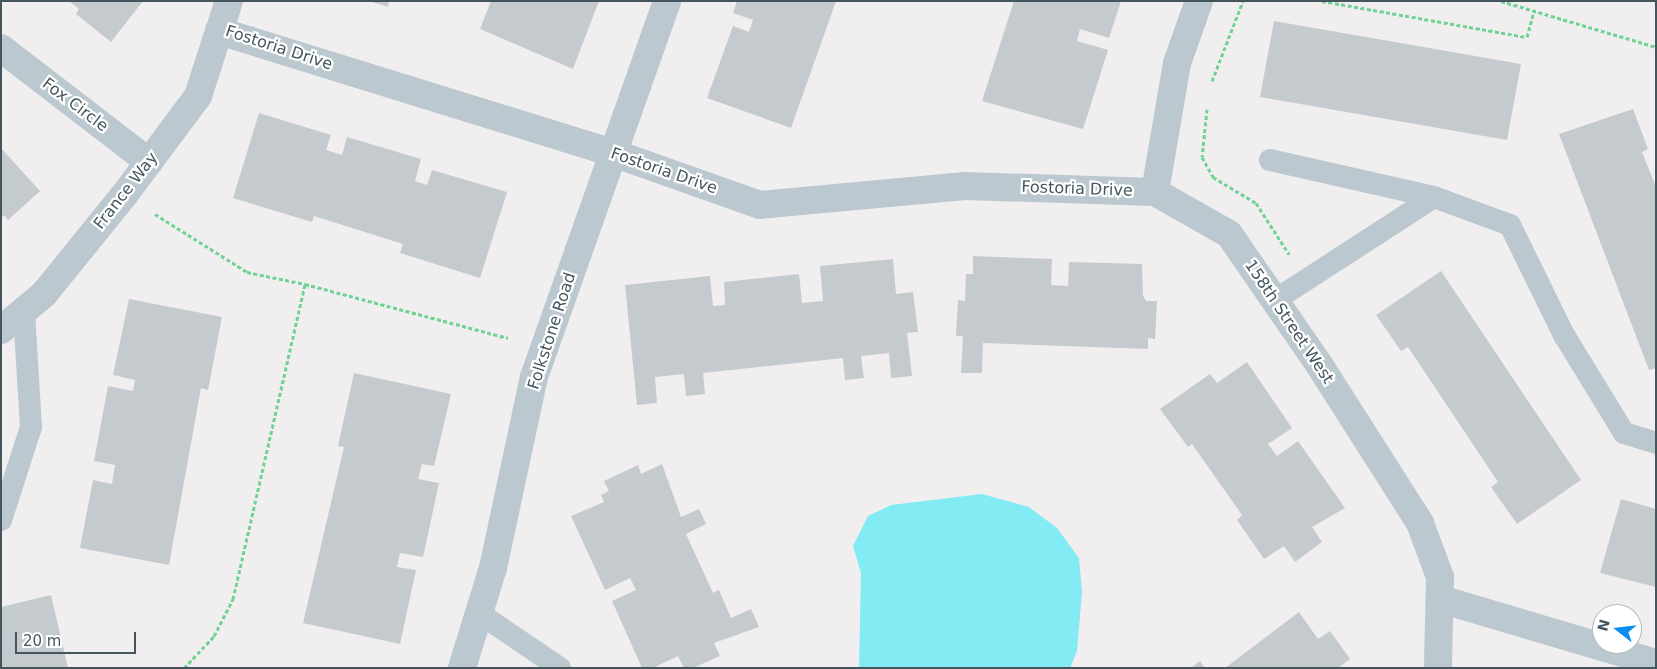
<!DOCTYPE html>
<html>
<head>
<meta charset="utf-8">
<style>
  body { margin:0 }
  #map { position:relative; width:1657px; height:669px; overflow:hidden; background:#f1eeef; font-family:"DejaVu Sans",sans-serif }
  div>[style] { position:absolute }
  .water>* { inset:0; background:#83ebf3 }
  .building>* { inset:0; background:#c5cacf }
  .path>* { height:3px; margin-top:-1.5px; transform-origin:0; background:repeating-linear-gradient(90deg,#6ed394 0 4px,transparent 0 6.5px) }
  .lane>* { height:22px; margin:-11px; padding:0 11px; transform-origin:11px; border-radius:11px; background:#bbc8cf }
  .street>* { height:28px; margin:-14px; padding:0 14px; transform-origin:14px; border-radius:14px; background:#bbc8cf }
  span { translate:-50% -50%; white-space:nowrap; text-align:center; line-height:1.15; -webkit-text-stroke:4.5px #fff; paint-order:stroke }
  .street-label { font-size:16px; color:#45555d }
  .frame { position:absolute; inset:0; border:2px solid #45555d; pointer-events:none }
  .north { position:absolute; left:1592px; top:604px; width:50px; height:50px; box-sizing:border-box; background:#fff; border:1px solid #b5bbbe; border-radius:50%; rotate:286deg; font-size:14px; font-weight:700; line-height:20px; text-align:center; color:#45555d }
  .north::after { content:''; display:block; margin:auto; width:18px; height:22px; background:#0a8def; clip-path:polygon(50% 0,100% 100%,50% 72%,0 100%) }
  .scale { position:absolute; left:15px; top:632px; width:121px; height:22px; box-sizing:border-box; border:2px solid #45555d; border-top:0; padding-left:6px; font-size:15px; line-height:18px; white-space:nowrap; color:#45555d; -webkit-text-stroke:4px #fff; paint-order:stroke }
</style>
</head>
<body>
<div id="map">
  <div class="water">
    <div style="clip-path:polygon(982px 494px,1029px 507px,1057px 528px,1079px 558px,1082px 592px,1077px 651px,1070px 668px,859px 668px,861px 573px,853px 546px,868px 516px,891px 505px)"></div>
  </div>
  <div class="building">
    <div style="clip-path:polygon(69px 1px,143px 1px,111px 42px,76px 14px,79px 9px)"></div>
    <div style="clip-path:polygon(369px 1px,389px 1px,388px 7px)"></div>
    <div style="clip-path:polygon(491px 1px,599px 1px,573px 69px,480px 29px)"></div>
    <div style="clip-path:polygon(737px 1px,836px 1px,791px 128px,707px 98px,733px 26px,749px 32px,753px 20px,733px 13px)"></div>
    <div style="clip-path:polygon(1014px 1px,1121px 1px,1109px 38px,1080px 29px,1077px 41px,1108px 50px,1083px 129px,982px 101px)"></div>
    <div style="clip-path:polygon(1274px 21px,1521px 64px,1507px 140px,1260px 97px)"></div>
    <div style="clip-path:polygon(1633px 109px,1648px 149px,1642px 152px,1656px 187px,1656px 368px,1649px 370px,1559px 134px)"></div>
    <div style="clip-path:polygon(259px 113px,331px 135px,326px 150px,342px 155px,347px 137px,421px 159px,415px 181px,427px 185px,432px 170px,507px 192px,480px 278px,400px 253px,403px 244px,314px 216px,312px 222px,233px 198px)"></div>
    <div style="clip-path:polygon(1px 148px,40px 191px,8px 220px,4px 215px,1px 218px)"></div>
    <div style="clip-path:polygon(973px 256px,1052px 259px,1051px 285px,1068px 286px,1069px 262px,1142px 264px,1143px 295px,1146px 301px,1157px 301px,1155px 339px,1148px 338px,1148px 349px,983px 343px,982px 373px,961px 373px,963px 336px,956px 336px,958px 300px,965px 301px,966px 274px,973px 274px)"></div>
    <div style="clip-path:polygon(893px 259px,896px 294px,913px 292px,918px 332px,907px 333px,912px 376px,891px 378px,889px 353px,861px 356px,864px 378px,845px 380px,843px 358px,703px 373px,705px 394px,686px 396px,684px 374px,655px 377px,657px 403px,637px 405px,625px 285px,710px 276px,713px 306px,725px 305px,724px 282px,799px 274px,802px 303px,823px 301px,820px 266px)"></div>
    <div style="clip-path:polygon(1441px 271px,1581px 480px,1517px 524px,1491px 487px,1498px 482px,1408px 347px,1401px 351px,1376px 315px)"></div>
    <div style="clip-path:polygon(129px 299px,222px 317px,208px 390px,201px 388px,169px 565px,80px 548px,93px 480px,112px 484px,115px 465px,94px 461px,108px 386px,133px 391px,135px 380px,113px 375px)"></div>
    <div style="clip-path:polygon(1247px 362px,1292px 428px,1268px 444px,1277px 456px,1298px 441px,1345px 508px,1312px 527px,1322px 542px,1295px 562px,1284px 546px,1264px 559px,1237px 520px,1242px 515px,1192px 444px,1188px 447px,1160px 409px,1210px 374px,1217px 383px)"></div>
    <div style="clip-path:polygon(354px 373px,451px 394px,434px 466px,422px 464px,418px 479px,439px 483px,423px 557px,400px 553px,397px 567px,416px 570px,400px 644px,303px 623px,344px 447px,338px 446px)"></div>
    <div style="clip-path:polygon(662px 464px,681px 517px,699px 509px,706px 524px,686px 534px,713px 593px,719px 590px,731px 618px,751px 609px,759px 627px,714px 643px,720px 656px,693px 668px,684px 668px,678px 656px,653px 668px,642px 668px,612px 601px,636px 590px,630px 578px,605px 590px,571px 516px,604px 502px,601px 495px,609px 491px,604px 481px,638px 465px,641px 474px)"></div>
    <div style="clip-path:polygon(1621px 499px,1656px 509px,1656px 587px,1600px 573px)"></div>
    <div style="clip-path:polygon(51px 595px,68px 668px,1px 668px,1px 607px)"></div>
    <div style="clip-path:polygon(1299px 612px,1318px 639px,1330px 631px,1350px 659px,1338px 668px,1225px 668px)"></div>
    <div style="clip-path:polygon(1200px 661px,1205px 668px,1191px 668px)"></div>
  </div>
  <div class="path">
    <div style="left:1322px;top:1px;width:208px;rotate:10deg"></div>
    <div style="left:1527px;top:37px;width:27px;rotate:-75deg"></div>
    <div style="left:1501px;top:1px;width:162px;rotate:16.5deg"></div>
    <div style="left:1212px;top:81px;width:86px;rotate:-68.8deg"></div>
    <div style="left:1207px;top:109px;width:48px;rotate:95.9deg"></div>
    <div style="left:1202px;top:157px;width:23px;rotate:61deg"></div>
    <div style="left:1213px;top:177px;width:50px;rotate:31.2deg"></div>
    <div style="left:1256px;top:203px;width:61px;rotate:57.1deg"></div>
    <div style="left:155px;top:214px;width:109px;rotate:32.2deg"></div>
    <div style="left:247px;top:272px;width:59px;rotate:11.7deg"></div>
    <div style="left:305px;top:284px;width:210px;rotate:14.9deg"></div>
    <div style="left:184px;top:668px;width:44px;rotate:-46.8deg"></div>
    <div style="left:214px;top:636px;width:42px;rotate:-62.8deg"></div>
    <div style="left:233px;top:599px;width:323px;rotate:-77.1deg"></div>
  </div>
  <div class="lane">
    <div style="left:1270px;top:160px;width:168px;rotate:12.7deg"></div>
    <div style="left:1275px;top:300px;width:189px;rotate:-32.9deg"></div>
    <div style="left:1434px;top:197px;width:81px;rotate:20.2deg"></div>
    <div style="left:1510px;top:225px;width:123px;rotate:63.9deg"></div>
    <div style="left:1564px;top:335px;width:115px;rotate:58.5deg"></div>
    <div style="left:1624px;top:433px;width:34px;rotate:17deg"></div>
    <div style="left:1px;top:520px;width:98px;rotate:-72.1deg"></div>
    <div style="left:31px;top:427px;width:116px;rotate:-93.5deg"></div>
    <div style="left:479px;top:613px;width:98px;rotate:34.2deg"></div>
  </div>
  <div class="street">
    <div style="left:229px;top:1px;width:32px;rotate:108deg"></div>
    <div style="left:219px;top:31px;width:412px;rotate:17.2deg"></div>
    <div style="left:613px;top:153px;width:156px;rotate:19.5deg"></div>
    <div style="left:760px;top:205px;width:206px;rotate:-5.3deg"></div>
    <div style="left:965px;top:186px;width:190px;rotate:1.8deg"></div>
    <div style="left:1199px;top:1px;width:66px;rotate:109.5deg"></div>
    <div style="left:1177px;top:63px;width:131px;rotate:99.7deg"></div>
    <div style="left:1155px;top:192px;width:85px;rotate:29.6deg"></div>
    <div style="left:1229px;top:234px;width:160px;rotate:55.4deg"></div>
    <div style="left:1320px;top:366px;width:186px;rotate:57.5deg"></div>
    <div style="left:1420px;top:523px;width:58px;rotate:69.7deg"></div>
    <div style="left:1440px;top:577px;width:91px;rotate:91.3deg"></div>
    <div style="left:1px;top:48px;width:187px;rotate:37.6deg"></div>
    <div style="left:1px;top:330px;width:56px;rotate:-39.9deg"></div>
    <div style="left:44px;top:294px;width:129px;rotate:-51deg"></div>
    <div style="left:125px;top:194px;width:122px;rotate:-53.3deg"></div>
    <div style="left:198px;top:96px;width:68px;rotate:-72.1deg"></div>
    <div style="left:1440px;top:599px;width:225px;rotate:16.5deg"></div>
    <div style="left:462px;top:668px;width:105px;rotate:-72.8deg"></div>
    <div style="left:493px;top:568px;width:195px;rotate:-77.9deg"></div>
    <div style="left:534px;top:377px;width:399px;rotate:-70.5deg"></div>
  </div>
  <div class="street-label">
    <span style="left:279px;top:48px;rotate:18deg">Fostoria Drive</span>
    <span style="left:75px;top:105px;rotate:37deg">Fox Circle</span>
    <span style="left:664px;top:171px;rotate:19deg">Fostoria Drive</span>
    <span style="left:1077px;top:189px;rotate:2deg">Fostoria Drive</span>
    <span style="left:126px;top:191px;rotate:-52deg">France Way</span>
    <span style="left:1289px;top:322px;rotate:56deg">158th Street West</span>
    <span style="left:552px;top:331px;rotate:-72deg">Folkstone Road</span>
  </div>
  <div class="frame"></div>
  <div class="north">N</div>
  <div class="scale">20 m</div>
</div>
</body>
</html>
